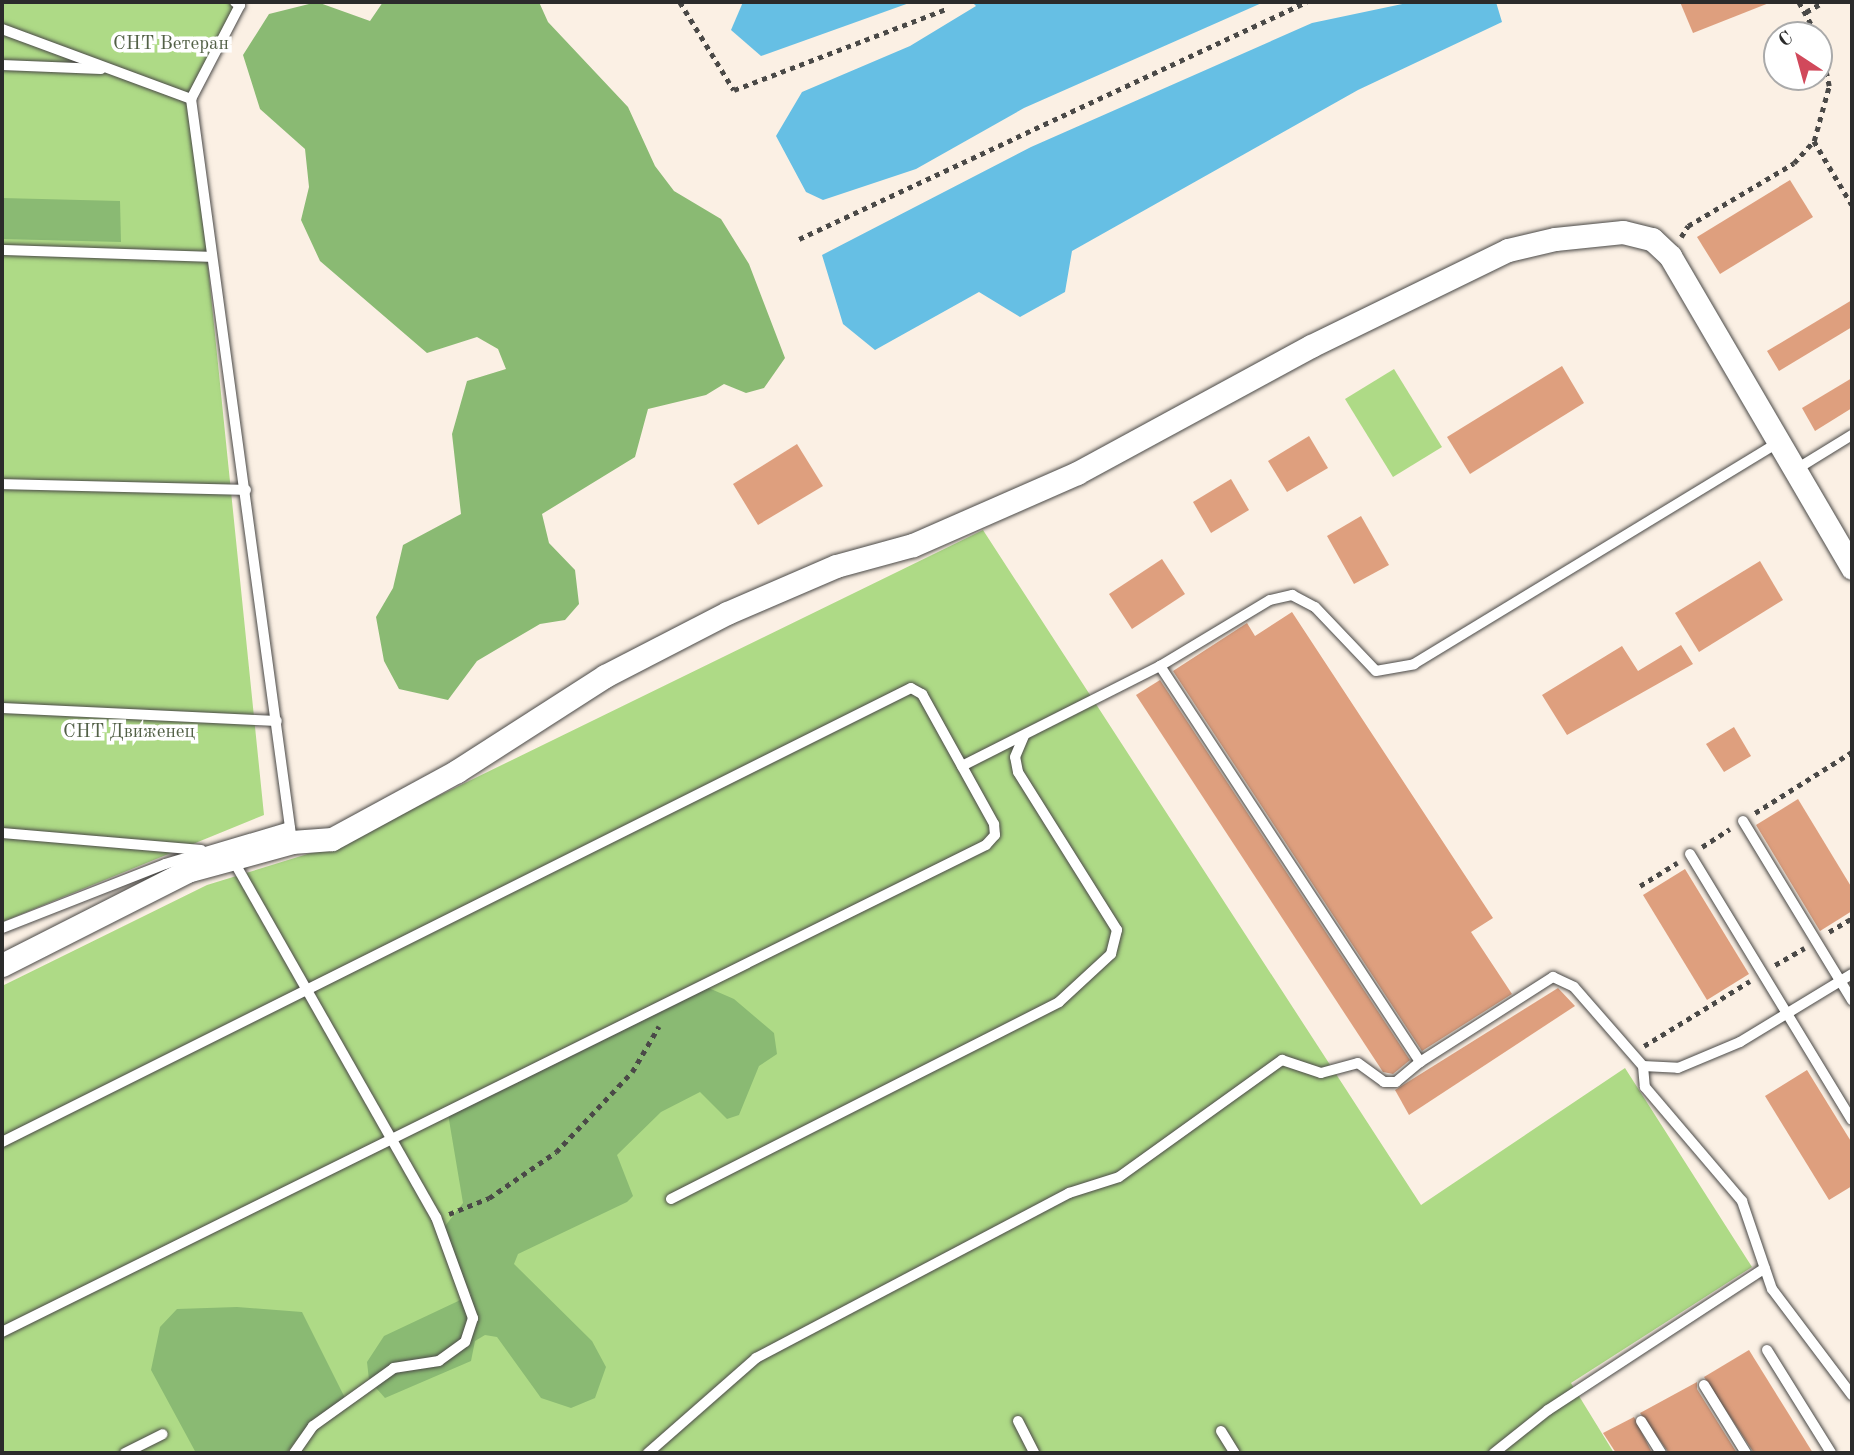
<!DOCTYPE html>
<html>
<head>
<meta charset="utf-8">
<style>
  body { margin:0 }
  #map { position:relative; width:1854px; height:1455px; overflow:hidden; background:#fbf0e4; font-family:"Old Standard TT",serif }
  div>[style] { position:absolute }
  .green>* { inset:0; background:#aeda86 }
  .forest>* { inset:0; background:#8aba73 }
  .water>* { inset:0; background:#66bfe4 }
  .building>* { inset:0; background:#de9f7e }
  .path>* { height:4.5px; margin-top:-2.25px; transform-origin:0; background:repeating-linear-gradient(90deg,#4a4947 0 5px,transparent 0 10px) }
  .roads { filter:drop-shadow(0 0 2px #4a4947) drop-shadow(0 0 2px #4a4947) }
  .service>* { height:10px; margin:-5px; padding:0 5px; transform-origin:5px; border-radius:5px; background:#fff }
  .minor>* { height:23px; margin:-11.5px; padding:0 11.5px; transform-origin:11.5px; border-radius:11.5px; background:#fff }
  span { translate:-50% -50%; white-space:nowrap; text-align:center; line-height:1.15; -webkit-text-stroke:7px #fff; paint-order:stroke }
  .park-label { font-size:19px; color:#526046 }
  .frame { position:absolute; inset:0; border:4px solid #2b2b2b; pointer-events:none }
  .north { position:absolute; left:1763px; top:21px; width:70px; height:70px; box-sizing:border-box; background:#fff; border:2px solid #aaa; border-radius:50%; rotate:324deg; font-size:19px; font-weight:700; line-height:28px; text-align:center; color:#2b2b2b }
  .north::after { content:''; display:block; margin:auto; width:24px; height:32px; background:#d1495b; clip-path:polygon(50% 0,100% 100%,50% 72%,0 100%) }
</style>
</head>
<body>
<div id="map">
  <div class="green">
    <div style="clip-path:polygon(2px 2px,245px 2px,191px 99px,264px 815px,2px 922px)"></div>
    <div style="clip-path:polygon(1394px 369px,1442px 447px,1393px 477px,1345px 399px)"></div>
    <div style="clip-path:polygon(983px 530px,1421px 1205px,1625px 1068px,1752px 1267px,1571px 1383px,1614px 1453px,2px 1453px,2px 986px,207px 885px,340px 844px)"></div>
  </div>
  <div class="forest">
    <div style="clip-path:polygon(317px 2px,370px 21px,383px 2px,539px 2px,548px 22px,628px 107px,655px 166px,674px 191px,721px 219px,749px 264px,785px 358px,764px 388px,746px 393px,724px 384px,706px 395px,648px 409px,635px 457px,542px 514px,549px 543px,575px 570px,579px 604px,565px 620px,540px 624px,477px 661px,448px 700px,399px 689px,384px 661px,376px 617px,393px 588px,403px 545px,461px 514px,452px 434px,467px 381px,506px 369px,498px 349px,477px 337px,427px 353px,320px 261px,301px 220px,309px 187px,305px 149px,260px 109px,243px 55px,269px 14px)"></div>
    <div style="clip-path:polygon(2px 198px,120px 201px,121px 242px,2px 239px)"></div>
    <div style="clip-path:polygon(704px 986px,734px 999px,774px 1033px,777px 1054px,759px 1066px,739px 1115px,727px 1119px,700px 1092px,661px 1112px,617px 1155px,633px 1196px,627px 1202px,518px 1254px,514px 1264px,592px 1341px,606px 1367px,595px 1398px,571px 1408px,541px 1398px,497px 1337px,485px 1335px,475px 1341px,471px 1361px,385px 1398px,369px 1380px,367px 1362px,384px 1336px,471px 1295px,442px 1230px,463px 1203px,448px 1114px)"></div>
    <div style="clip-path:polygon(237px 1307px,302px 1312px,345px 1398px,312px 1420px,286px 1453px,196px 1453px,151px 1370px,160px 1327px,177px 1309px)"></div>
  </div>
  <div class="water">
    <div style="clip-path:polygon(743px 2px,912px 2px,761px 56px,731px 30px)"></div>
    <div style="clip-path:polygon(972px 2px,1264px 2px,1024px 108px,916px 169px,823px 200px,806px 192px,776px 136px,802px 92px,910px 46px,976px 6px)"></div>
    <div style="clip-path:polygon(1496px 2px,1502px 22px,1358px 90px,1072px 251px,1065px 292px,1020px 317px,979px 292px,875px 350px,843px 324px,822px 255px,1031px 147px,1312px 23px,1407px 3px)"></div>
  </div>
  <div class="building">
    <div style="clip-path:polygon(1680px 2px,1769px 2px,1769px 3px,1693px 33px)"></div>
    <div style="clip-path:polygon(1790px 180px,1813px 217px,1720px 274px,1697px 237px)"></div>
    <div style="clip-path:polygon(1852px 300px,1852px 327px,1779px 371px,1767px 351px)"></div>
    <div style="clip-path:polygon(1562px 366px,1584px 403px,1470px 474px,1447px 437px)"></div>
    <div style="clip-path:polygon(1852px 378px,1852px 408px,1815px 431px,1802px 408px)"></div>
    <div style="clip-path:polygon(1309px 436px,1328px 468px,1287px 492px,1268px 461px)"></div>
    <div style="clip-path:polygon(797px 444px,823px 486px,758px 525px,733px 484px)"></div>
    <div style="clip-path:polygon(1231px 479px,1249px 510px,1211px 533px,1193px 502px)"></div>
    <div style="clip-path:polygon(1361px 516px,1389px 565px,1354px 584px,1327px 536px)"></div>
    <div style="clip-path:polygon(1162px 559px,1185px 594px,1132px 629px,1109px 594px)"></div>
    <div style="clip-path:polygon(1760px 561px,1783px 600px,1699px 652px,1675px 613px)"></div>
    <div style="clip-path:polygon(1292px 612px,1493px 918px,1471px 932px,1512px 994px,1422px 1051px,1173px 671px,1247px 623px,1255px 636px)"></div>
    <div style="clip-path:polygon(1681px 645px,1693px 664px,1567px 735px,1542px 695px,1622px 646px,1638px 671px)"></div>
    <div style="clip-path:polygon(1160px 680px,1410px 1060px,1393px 1074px,1383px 1072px,1136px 695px)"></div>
    <div style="clip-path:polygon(1734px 727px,1751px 756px,1724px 772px,1706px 744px)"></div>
    <div style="clip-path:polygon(1798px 799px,1852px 888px,1852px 911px,1820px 931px,1756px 825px)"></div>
    <div style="clip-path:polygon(1685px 869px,1749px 974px,1707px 1000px,1643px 895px)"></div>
    <div style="clip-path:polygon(1558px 988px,1575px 1006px,1409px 1115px,1395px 1090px)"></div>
    <div style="clip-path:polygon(1807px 1070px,1852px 1143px,1852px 1186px,1829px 1200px,1765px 1096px)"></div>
    <div style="clip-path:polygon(1749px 1350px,1813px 1453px,1754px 1453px,1704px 1377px)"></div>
    <div style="clip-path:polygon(1697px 1382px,1697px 1389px,1737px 1453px,1669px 1453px,1640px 1413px)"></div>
    <div style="clip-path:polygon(1634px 1417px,1652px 1453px,1616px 1453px,1603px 1433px)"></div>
  </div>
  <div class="path">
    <div style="left:680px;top:2px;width:103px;rotate:58.5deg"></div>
    <div style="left:734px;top:90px;width:227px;rotate:-20.9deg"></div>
    <div style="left:1799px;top:2px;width:38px;rotate:61deg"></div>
    <div style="left:1806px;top:12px;width:20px;rotate:-30deg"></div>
    <div style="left:1814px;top:141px;width:74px;rotate:59.3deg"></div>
    <div style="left:1681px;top:237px;width:13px;rotate:-58deg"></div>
    <div style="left:1688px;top:226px;width:123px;rotate:-30.7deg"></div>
    <div style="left:1794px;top:163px;width:30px;rotate:-48deg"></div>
    <div style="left:1814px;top:141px;width:57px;rotate:-74.7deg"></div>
    <div style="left:1829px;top:86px;width:49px;rotate:-101.8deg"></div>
    <div style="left:799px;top:239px;width:560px;rotate:-25.05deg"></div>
    <div style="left:1755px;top:813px;width:115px;rotate:-32.2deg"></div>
    <div style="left:1702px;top:847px;width:33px;rotate:-33deg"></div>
    <div style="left:1640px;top:886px;width:44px;rotate:-31.9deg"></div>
    <div style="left:1829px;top:932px;width:27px;rotate:-31deg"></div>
    <div style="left:1775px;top:965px;width:34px;rotate:-30deg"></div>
    <div style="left:1644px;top:1046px;width:124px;rotate:-31.5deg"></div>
    <div style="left:449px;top:1214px;width:43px;rotate:-21.8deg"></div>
    <div style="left:489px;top:1198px;width:81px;rotate:-34.5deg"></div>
    <div style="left:556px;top:1152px;width:110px;rotate:-46.5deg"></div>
    <div style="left:632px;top:1072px;width:53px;rotate:-59.6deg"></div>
  </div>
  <div class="roads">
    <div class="service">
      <div style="left:235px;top:2px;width:6px;rotate:31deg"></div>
      <div style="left:240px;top:5px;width:106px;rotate:117.5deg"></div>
      <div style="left:191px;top:99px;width:750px;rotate:82.26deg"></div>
      <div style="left:2px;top:29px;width:202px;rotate:20.3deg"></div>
      <div style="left:2px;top:65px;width:99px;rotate:2.3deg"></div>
      <div style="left:2px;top:250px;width:208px;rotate:1.9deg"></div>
      <div style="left:1795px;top:470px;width:67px;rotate:-31.6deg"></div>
      <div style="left:2px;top:484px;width:244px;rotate:1.4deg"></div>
      <div style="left:1160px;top:666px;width:474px;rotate:56.7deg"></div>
      <div style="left:1420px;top:1062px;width:158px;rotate:-32.6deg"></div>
      <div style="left:1553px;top:977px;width:23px;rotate:25deg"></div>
      <div style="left:1574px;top:987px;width:105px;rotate:48.9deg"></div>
      <div style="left:1643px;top:1066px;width:35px;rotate:3deg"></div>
      <div style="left:1678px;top:1068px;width:67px;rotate:-22.8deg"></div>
      <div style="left:1740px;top:1042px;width:131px;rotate:-31.3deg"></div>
      <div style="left:2px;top:708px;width:275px;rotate:2.7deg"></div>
      <div style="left:962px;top:766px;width:222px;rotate:-26.8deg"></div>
      <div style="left:1160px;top:666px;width:128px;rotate:-31deg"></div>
      <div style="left:1270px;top:600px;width:23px;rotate:-13deg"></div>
      <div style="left:1292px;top:595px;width:26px;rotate:28deg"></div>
      <div style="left:1315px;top:607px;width:88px;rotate:46.4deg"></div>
      <div style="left:1376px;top:671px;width:39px;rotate:-10deg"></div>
      <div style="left:1414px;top:664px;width:426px;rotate:-31.3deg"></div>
      <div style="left:1743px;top:821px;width:210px;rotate:58.7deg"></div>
      <div style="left:2px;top:833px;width:200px;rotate:4.9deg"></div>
      <div style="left:1690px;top:854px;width:311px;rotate:58.7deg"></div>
      <div style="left:233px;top:860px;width:411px;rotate:60.4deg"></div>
      <div style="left:436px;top:1217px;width:108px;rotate:69.9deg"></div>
      <div style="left:473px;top:1318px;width:25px;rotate:108deg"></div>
      <div style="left:465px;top:1342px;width:32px;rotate:144deg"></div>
      <div style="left:439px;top:1361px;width:46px;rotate:171.2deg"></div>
      <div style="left:394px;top:1368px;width:100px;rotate:144.4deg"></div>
      <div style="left:313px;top:1426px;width:33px;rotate:125deg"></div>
      <div style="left:2px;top:928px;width:175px;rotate:-21.4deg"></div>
      <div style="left:165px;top:864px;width:130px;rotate:-16.5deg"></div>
      <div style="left:1643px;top:1066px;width:21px;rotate:85deg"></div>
      <div style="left:1645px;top:1087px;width:150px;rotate:49.6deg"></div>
      <div style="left:1742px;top:1201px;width:93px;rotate:71.2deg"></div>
      <div style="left:1772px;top:1289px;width:133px;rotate:53deg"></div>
      <div style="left:2px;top:1142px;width:1016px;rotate:-26.54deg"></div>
      <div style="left:911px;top:688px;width:13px;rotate:29deg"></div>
      <div style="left:922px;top:694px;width:149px;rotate:61deg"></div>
      <div style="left:994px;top:824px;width:11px;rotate:85deg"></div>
      <div style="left:995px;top:835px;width:13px;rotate:132deg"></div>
      <div style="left:986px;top:845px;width:1098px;rotate:153.67deg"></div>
      <div style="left:671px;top:1199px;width:435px;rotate:-26.9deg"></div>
      <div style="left:1059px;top:1002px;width:71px;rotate:-42.7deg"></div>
      <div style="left:1111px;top:954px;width:25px;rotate:-76deg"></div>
      <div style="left:1117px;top:930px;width:186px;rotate:-122.1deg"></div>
      <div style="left:1018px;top:772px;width:15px;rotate:-101deg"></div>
      <div style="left:1015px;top:757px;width:23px;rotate:-67deg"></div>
      <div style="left:1767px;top:1350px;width:121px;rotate:58.1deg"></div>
      <div style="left:1704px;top:1385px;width:80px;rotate:58.3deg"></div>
      <div style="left:1018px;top:1421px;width:36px;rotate:63deg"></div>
      <div style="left:1641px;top:1421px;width:38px;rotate:58deg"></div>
      <div style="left:1221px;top:1431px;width:26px;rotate:58deg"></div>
      <div style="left:125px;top:1453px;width:42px;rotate:-26.6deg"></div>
      <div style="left:648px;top:1453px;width:144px;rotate:-41.3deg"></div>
      <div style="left:756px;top:1358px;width:354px;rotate:-27.8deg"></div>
      <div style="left:1069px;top:1193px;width:52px;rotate:-17.7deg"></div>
      <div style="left:1119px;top:1177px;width:201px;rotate:-35.7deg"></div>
      <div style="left:1282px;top:1060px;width:41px;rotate:18.4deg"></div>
      <div style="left:1321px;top:1073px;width:38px;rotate:-15deg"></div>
      <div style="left:1358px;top:1063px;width:32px;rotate:36deg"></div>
      <div style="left:1384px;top:1082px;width:12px"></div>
      <div style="left:1396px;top:1082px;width:31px;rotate:-40deg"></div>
      <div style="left:1494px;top:1453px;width:69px;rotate:-38.5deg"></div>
      <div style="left:1548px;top:1410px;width:259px;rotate:-33.2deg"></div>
    </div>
    <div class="minor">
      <div style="left:2px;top:965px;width:208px;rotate:-26.9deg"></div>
      <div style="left:187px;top:871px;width:109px;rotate:-15.4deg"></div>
      <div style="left:292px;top:842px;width:40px;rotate:-4.3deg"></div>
      <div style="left:332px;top:839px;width:142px;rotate:-28.5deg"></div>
      <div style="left:457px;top:771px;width:176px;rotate:-32.7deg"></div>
      <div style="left:605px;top:676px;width:137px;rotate:-27.3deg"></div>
      <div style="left:727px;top:613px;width:119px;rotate:-23.3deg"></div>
      <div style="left:836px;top:566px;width:80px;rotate:-15.3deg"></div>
      <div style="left:913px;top:545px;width:179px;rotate:-23.7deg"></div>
      <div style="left:1077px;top:473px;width:266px;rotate:-28.5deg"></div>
      <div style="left:1311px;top:346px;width:219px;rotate:-26deg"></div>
      <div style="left:1508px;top:250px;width:48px;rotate:-13.2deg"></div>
      <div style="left:1555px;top:239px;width:68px;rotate:-5.9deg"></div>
      <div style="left:1623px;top:232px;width:30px;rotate:14deg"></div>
      <div style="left:1652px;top:239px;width:25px;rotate:43deg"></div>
      <div style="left:1670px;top:256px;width:361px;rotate:59.7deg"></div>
    </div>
  </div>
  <div class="park-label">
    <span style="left:171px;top:45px">СНТ Ветеран</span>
    <span style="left:129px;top:733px">СНТ Движенец</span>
  </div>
  <div class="frame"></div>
  <div class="north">С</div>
</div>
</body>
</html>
